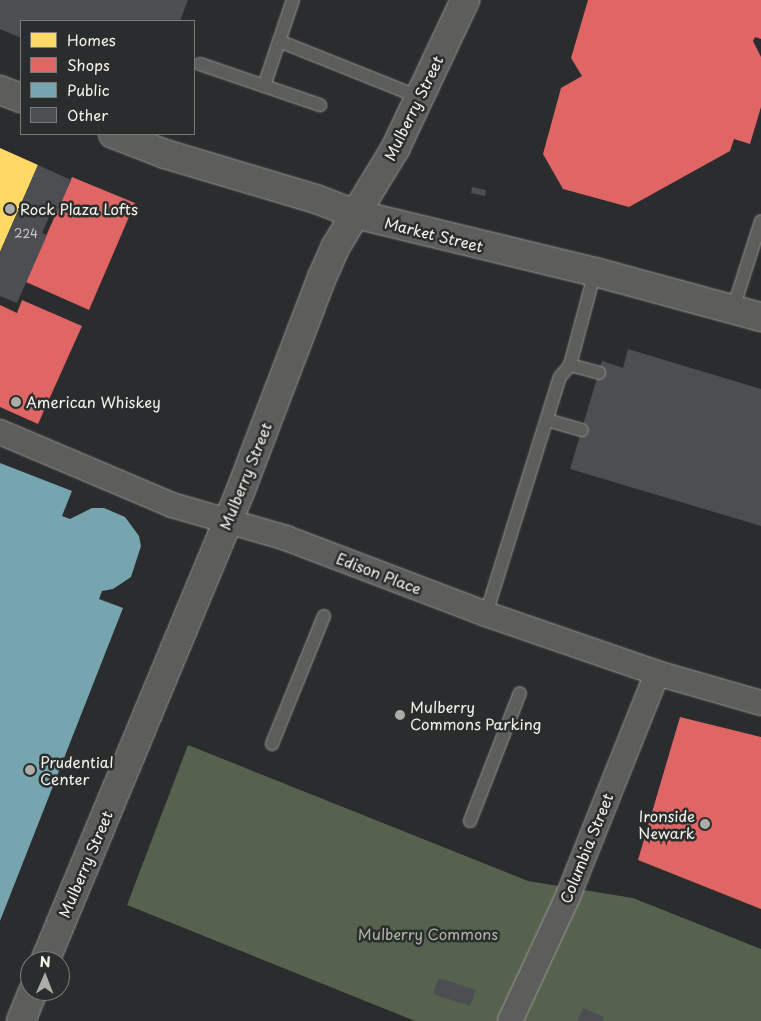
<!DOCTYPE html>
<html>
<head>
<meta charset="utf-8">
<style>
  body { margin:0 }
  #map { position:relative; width:761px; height:1021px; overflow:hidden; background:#2b2c2d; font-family:"Playpen Sans",sans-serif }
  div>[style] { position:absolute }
  .green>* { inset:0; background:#55624d }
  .homes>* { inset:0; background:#ffd966 }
  .shops>* { inset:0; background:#e06666 }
  .public>* { inset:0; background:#76a5af }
  .building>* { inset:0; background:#4d4e51 }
  .roads { filter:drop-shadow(0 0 1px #979796) drop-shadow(0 0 1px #979796) }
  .service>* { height:12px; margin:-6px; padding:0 6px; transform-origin:6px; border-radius:6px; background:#5d5d5c }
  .minor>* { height:24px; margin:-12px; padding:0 12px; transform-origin:12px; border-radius:12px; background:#5d5d5c }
  .tertiary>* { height:28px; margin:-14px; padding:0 14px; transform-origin:14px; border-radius:14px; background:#5d5d5c }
  .primary>* { height:28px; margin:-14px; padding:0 14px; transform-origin:14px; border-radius:14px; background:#5d5d5c }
  .dots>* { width:14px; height:14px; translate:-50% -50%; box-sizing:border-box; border:2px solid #2a2d2e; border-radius:50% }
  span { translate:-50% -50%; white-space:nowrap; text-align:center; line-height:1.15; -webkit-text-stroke:5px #2a2d2e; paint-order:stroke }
  .number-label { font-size:12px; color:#cac8c2 }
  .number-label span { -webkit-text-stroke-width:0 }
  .street-label { font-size:15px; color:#f4f1e8 }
  .poi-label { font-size:15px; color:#f4f1e8 }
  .left { translate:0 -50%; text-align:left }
  .right { translate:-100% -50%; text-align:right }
  .park-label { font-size:15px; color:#afb4a4 }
  .legend { position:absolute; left:20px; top:20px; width:175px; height:115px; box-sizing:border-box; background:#2a2d2e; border:1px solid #7b7b78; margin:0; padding:6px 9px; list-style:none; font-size:15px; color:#f4f1e8 }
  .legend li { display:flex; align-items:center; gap:10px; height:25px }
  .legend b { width:25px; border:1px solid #7b7b78 }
  .north { position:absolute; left:20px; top:951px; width:50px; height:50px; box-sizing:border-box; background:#2a2d2e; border:1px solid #7b7b78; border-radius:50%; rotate:1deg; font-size:14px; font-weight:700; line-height:20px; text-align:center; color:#f4f1e8 }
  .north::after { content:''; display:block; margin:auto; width:18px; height:22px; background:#aeaca7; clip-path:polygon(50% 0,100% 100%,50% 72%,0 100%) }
</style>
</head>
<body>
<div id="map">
  <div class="green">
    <div style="clip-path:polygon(188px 745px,528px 881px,633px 898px,761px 949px,761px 1021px,415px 1021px,127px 905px)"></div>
  </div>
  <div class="homes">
    <div style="clip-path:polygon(0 148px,38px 165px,0 252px)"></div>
  </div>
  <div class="shops">
    <div style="clip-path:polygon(588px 0,761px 0,761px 39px,755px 37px,753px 41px,761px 57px,761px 107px,750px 144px,734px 139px,730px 151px,629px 207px,563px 189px,543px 154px,561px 88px,582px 76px,571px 58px)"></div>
    <div style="clip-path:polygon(72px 177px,135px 203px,89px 310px,26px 282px)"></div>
    <div style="clip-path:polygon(22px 300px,82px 326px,38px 424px,0 407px,0 305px,17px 313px)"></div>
    <div style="clip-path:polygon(680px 717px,761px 737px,761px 909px,638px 860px)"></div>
  </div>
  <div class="public">
    <div style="clip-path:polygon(0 463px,72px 491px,62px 516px,70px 519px,92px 508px,104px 508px,125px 517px,139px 536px,141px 546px,131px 577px,113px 589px,102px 591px,99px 599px,123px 608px,0 921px)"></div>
  </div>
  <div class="building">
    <div style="clip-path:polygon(0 0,188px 0,180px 21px,21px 21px,21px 38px,0 29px)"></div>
    <div style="clip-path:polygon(38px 165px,71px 180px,55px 217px,50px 215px,42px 233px,47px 235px,17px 303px,0 296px,0 252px)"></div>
    <div style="clip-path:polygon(472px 187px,486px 190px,485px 196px,471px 193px)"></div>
    <div style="clip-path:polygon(628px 349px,761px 389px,761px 526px,570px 469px,602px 361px,623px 368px)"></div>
    <div style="clip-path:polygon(439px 978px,476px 990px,470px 1006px,433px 994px)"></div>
    <div style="clip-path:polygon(583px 1008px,604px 1017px,603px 1021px,577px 1021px)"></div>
  </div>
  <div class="roads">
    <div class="service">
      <div style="left:279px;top:41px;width:151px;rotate:21.8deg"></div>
      <div style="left:200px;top:64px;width:127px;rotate:18.9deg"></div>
      <div style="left:264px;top:86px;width:91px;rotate:-71.4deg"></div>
      <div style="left:733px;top:309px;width:92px;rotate:-72.3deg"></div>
      <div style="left:570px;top:365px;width:30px;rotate:15deg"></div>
      <div style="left:547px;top:420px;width:36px;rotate:16deg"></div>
      <div style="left:486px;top:614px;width:248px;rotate:-72.7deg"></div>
      <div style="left:560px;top:377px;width:16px;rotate:-50deg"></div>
      <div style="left:570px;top:365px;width:96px;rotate:-75deg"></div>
      <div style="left:272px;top:744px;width:138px;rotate:-67.9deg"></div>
      <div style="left:470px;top:821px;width:137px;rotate:-68.7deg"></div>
    </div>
    <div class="minor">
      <div style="left:0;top:432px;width:187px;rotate:23deg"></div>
      <div style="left:172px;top:505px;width:119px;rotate:16.1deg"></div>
      <div style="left:286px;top:538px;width:214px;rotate:20.8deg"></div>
      <div style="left:486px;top:614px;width:181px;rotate:19deg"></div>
      <div style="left:657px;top:673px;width:108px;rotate:16.1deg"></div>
      <div style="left:510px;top:1021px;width:138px;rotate:-65.1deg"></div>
      <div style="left:568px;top:896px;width:240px;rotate:-68.2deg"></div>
    </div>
    <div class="tertiary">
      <div style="left:45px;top:961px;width:508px;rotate:-67.42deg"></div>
      <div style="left:240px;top:492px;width:232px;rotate:-69.1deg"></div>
      <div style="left:323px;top:275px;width:32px;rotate:-66deg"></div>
      <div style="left:336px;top:246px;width:114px;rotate:-58.7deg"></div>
      <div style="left:395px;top:149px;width:165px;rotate:-64.8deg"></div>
      <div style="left:21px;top:1021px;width:32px;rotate:-68deg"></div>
    </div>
    <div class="primary">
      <div style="left:0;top:90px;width:22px;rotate:21deg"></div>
      <div style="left:113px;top:134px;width:56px;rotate:21deg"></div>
      <div style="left:165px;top:154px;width:158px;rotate:16.6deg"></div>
      <div style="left:316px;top:199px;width:42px;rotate:21deg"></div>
      <div style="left:355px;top:214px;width:247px;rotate:13.6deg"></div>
      <div style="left:595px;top:272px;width:172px;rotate:15.2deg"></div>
    </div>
  </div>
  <div class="dots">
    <div style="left:10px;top:209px;background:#aeaca7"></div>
    <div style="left:16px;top:402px;background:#aeaca7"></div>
    <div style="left:400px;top:715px;background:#aeaca7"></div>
    <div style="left:30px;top:770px;background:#aeaca7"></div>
    <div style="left:705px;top:824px;background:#aeaca7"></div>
  </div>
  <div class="number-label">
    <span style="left:26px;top:234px">224</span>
  </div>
  <div class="street-label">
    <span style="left:413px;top:108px;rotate:-64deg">Mulberry Street</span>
    <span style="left:434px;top:234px;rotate:14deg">Market Street</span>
    <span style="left:245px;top:476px;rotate:-68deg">Mulberry Street</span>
    <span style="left:379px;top:573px;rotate:21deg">Edison Place</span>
    <span style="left:586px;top:848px;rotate:-68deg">Columbia Street</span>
    <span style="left:85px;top:864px;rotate:-67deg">Mulberry Street</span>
  </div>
  <div class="poi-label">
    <span class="left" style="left:20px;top:209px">Rock Plaza Lofts</span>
    <span class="left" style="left:26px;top:402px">American Whiskey</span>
    <span class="left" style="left:410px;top:715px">Mulberry<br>Commons Parking</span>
    <span class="left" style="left:40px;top:770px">Prudential<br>Center</span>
    <span class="right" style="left:695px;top:824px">Ironside<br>Newark</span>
  </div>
  <div class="park-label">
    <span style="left:428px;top:934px">Mulberry Commons</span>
  </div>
  <ul class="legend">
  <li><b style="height:14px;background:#ffd966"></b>Homes</li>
  <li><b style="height:14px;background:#e06666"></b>Shops</li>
  <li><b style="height:14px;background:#76a5af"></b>Public</li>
  <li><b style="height:14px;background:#4d4e51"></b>Other</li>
  </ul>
  <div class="north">N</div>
</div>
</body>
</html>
